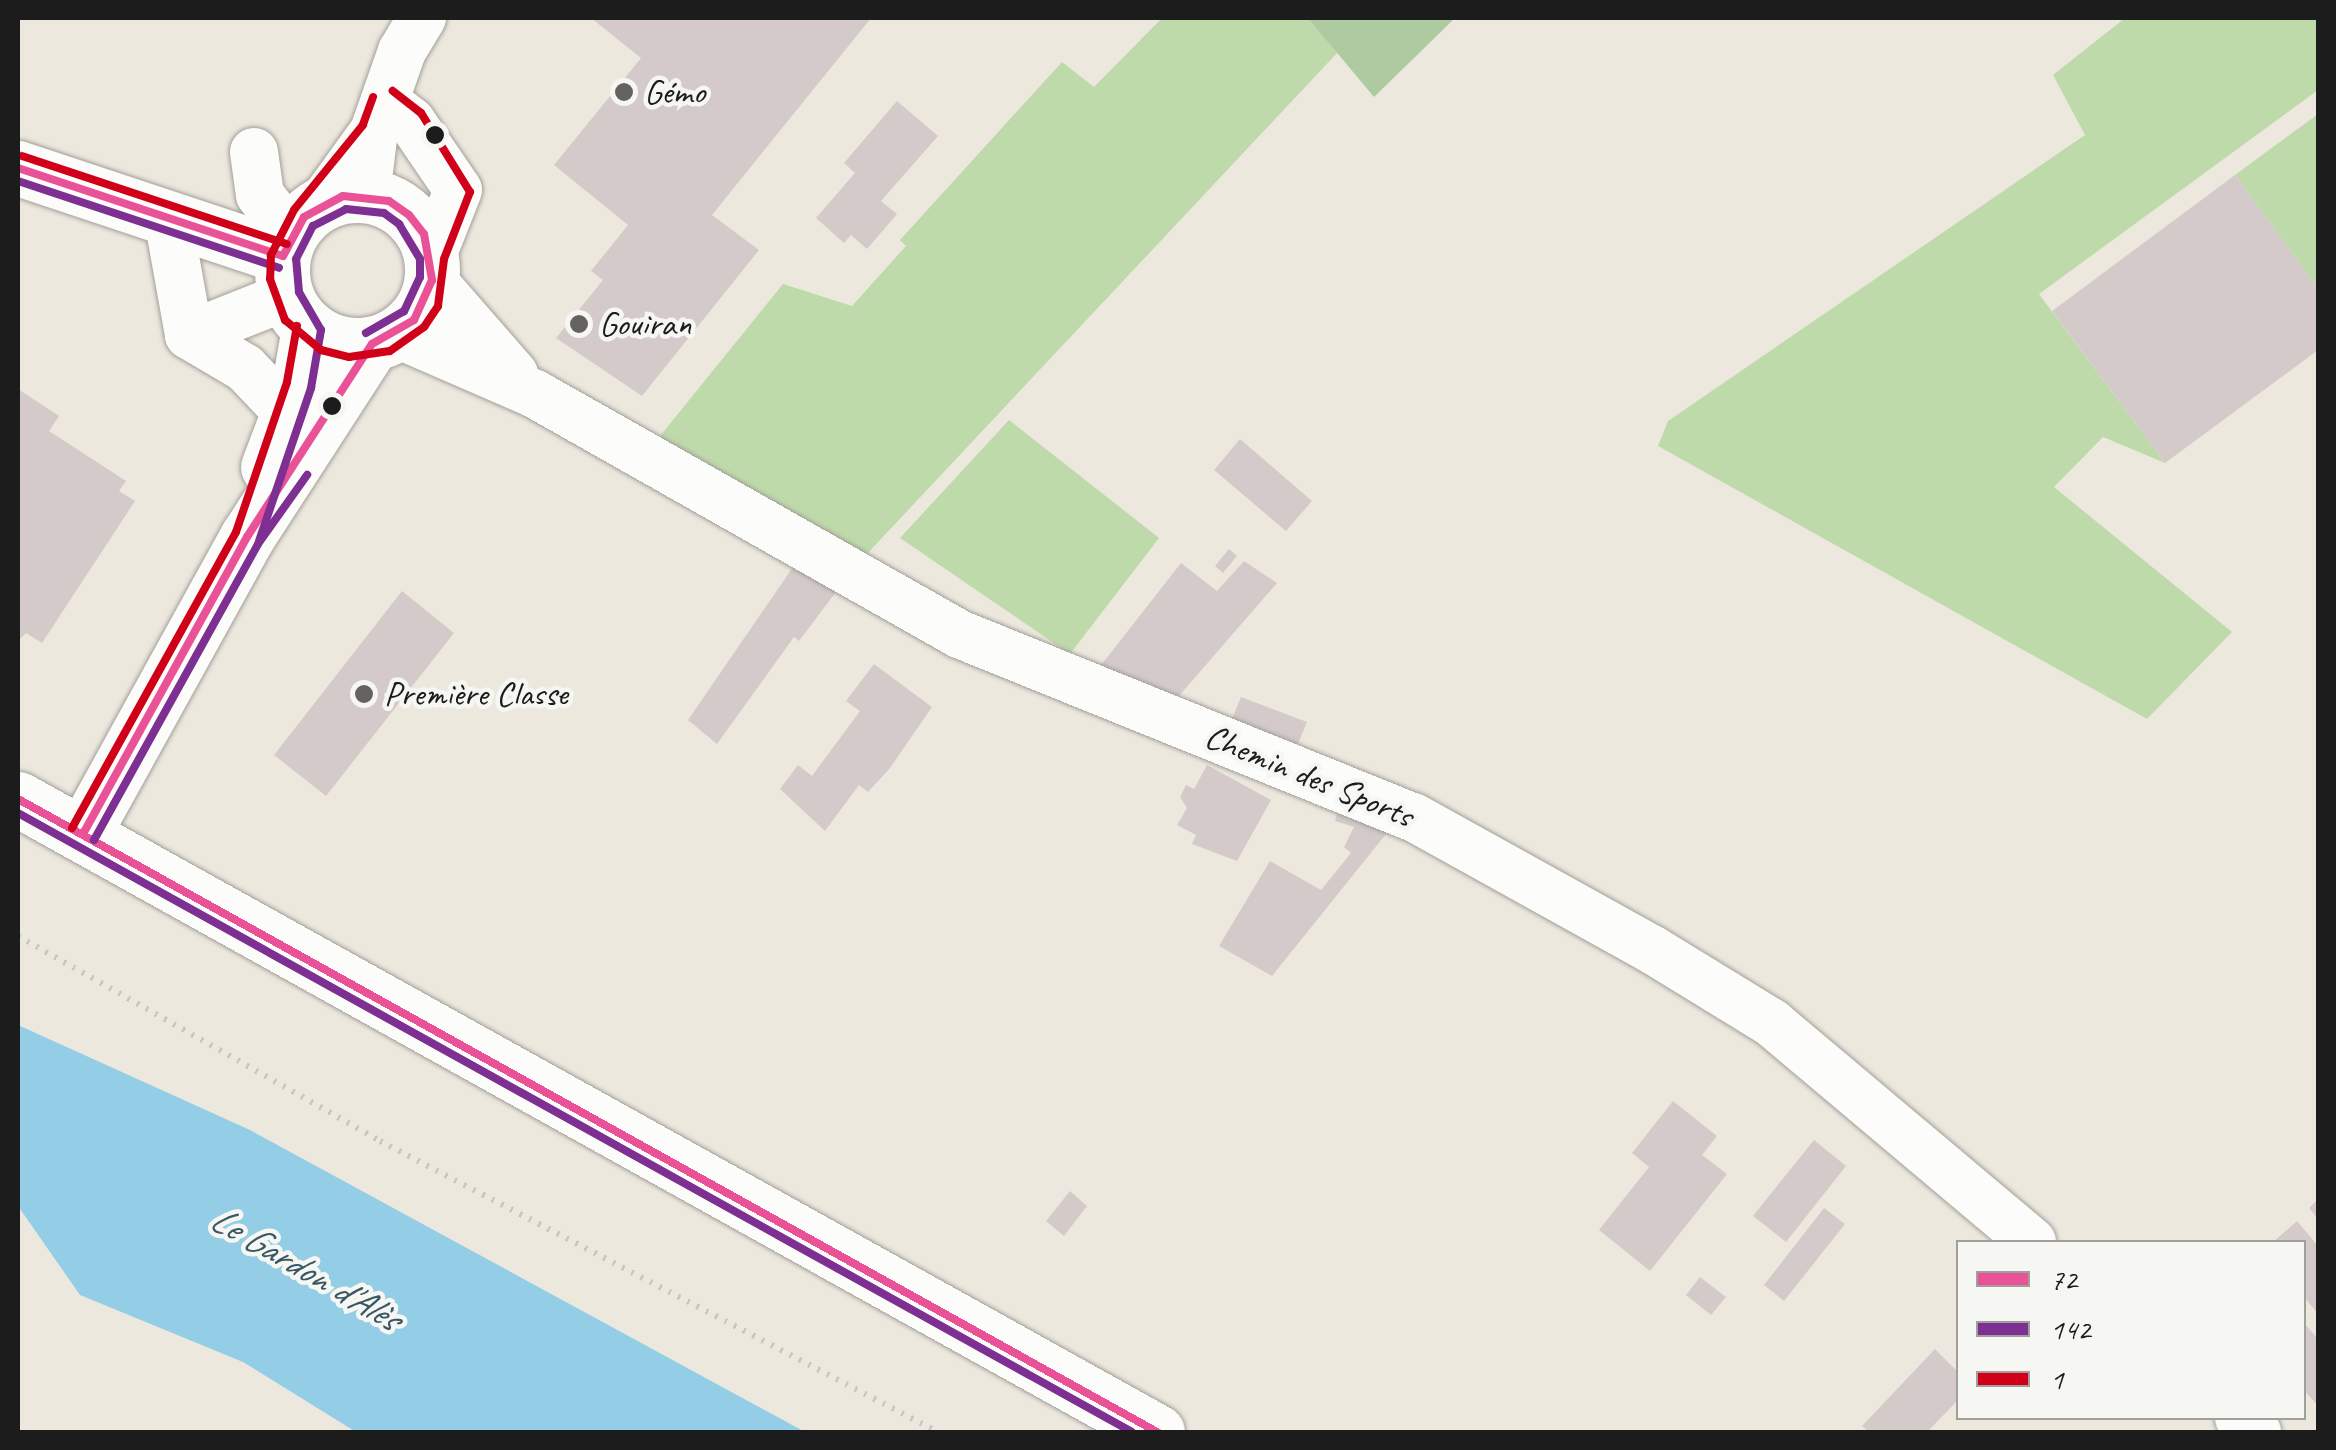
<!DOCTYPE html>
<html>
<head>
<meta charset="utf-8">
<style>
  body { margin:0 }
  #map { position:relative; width:2336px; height:1450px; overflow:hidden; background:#ede8de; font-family:Caveat,sans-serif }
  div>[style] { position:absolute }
  .green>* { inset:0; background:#bfdaaa }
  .forest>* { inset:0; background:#aecaa0 }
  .water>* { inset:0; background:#93cde6 }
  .building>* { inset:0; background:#d4caca }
  .path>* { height:6px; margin-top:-3px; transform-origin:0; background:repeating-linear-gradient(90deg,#c8c7c4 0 2.5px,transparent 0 10.5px) }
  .roads { filter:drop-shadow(0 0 2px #a29f99) drop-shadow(0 0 2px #a29f99) }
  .minor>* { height:48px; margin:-24px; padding:0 24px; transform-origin:24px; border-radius:24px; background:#fcfcfa }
  .major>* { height:55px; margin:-27.5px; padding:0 27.5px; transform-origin:27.5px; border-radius:27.5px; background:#fcfcfa }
  .major>.ring { margin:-27.5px; padding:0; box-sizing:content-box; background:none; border:55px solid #fcfcfa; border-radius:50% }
  .bus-1>* { height:8px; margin:-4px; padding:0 4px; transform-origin:4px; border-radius:4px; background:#ea5297 }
  .bus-2>* { height:8px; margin:-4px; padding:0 4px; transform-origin:4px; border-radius:4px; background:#7d2f92 }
  .bus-3>* { height:8px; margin:-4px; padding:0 4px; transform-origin:4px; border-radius:4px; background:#d10019 }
  .dots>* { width:28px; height:28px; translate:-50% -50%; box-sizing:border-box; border:5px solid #f6f6f2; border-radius:50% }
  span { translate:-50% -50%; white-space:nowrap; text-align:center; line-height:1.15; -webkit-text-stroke:9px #f6f6f2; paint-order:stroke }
  .poi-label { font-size:35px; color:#1c1c1c }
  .left { translate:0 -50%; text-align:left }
  .street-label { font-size:35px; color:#1c1c1c }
  .water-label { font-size:38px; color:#385664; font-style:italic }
  .frame { position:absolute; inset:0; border:20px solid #1c1c1c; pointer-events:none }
  .legend { position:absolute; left:1956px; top:1240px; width:350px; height:180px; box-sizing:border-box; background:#f6f6f2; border:2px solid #9f9f9c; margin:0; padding:12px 18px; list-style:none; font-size:30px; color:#1c1c1c }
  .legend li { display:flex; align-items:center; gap:20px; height:50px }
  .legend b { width:50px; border:2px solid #9f9f9c }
</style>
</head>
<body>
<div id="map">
  <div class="green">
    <div style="clip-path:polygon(1162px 18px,1308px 18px,1338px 52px,865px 556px,656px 441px,783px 284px,852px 306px,906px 246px,900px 240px,1062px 62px,1094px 87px)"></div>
    <div style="clip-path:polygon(2125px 18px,2318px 18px,2318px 90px,2039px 294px,2165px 463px,2103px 437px,2054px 487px,2232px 632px,2147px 719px,1658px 446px,1668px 421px,2085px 135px,2053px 75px)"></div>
    <div style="clip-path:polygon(2318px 114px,2318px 288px,2235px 175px)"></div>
    <div style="clip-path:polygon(1009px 420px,1159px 538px,1070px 654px,900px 538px)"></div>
  </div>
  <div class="forest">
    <div style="clip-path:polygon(1308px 18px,1455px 18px,1374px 97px)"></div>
  </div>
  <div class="water">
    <div style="clip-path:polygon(18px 1025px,250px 1130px,805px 1432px,356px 1432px,243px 1362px,80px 1295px,18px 1206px)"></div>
  </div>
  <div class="building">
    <div style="clip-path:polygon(591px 18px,871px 18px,712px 215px,759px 250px,642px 396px,556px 338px,603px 280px,591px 271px,628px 225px,554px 165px,641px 58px)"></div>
    <div style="clip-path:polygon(897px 101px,938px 136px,881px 201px,897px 214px,867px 249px,851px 235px,844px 243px,816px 218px,855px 173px,844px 163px)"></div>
    <div style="clip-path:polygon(2235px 175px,2318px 288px,2318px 350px,2165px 463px,2052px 311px)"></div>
    <div style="clip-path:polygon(18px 389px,59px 416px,49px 431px,126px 481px,119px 491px,135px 501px,42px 643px,26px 633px,18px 641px)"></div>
    <div style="clip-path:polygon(1240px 439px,1312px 501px,1286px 531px,1214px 470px)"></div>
    <div style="clip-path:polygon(1229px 549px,1237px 556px,1223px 573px,1215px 566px)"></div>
    <div style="clip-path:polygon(1244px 561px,1277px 583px,1178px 697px,1098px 669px,1181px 563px,1217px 591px)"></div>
    <div style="clip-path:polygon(793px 567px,836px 592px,799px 641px,794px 637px,717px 744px,688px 720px)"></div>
    <div style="clip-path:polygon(402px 591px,454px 633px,326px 796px,274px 755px)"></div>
    <div style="clip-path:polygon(874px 664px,932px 707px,890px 768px,868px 792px,859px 785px,825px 831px,780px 789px,798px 765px,812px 776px,860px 711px,846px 701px)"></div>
    <div style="clip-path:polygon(1241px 697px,1307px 722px,1298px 744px,1232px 719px)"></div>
    <div style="clip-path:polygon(1207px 765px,1271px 800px,1237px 861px,1192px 844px,1196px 835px,1177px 825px,1187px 808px,1180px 797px,1186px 785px,1194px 789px)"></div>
    <div style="clip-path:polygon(1340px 804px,1394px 824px,1272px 976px,1219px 946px,1270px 861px,1321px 890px,1351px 853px,1344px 847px,1354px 827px,1335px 821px)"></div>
    <div style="clip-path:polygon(1673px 1101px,1717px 1136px,1702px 1155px,1727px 1174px,1650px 1271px,1599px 1230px,1649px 1167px,1632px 1153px)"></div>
    <div style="clip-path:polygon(1814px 1140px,1846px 1166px,1786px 1242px,1753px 1216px)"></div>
    <div style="clip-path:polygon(1070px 1191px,1087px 1206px,1064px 1236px,1046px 1221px)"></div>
    <div style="clip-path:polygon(2318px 1199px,2318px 1219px,2309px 1208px)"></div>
    <div style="clip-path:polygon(1824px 1208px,1845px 1224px,1784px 1301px,1764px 1285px)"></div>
    <div style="clip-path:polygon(2297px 1221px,2318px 1246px,2318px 1314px,2304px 1297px,2304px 1242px,2273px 1242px)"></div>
    <div style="clip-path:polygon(1700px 1277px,1726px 1297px,1711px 1315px,1686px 1295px)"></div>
    <div style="clip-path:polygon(2304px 1323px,2318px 1339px,2318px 1406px,2304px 1390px)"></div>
    <div style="clip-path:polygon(1935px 1349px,1958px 1372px,1958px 1400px,1927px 1432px,1869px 1432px,1862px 1426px)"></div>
  </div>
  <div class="path">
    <div style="left:18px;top:936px;width:416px;rotate:29.5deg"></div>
    <div style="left:380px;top:1141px;width:629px;rotate:27.54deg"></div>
  </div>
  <div class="roads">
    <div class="minor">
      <div style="left:385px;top:101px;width:33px;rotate:38deg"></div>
      <div style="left:411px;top:121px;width:83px;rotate:55.7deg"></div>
      <div style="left:458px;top:190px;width:71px;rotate:111.5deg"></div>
      <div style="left:254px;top:152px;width:43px;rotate:82.1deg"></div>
      <div style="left:260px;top:195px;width:51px;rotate:52.2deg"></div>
      <div style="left:366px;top:195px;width:64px;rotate:-82.9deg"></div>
      <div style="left:374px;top:131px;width:85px;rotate:-70.7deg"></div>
      <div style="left:402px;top:51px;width:39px;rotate:-59deg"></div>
      <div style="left:322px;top:203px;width:85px;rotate:-54.1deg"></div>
      <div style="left:168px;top:218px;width:119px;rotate:79.8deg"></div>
      <div style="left:189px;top:335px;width:65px;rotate:30.5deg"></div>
      <div style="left:245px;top:368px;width:62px;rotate:46.3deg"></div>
      <div style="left:432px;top:280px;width:125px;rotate:48.9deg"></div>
      <div style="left:397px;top:334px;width:150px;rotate:23.5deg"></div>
      <div style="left:535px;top:394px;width:487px;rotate:29.5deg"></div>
      <div style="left:959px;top:634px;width:489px;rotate:22deg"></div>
      <div style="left:1413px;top:817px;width:274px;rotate:29deg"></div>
      <div style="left:1653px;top:950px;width:140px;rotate:31.5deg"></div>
      <div style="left:1772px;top:1023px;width:340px;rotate:40.1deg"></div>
      <div style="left:189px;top:335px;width:105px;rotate:-21.7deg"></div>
      <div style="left:2239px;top:1418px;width:23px;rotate:38deg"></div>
    </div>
    <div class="major">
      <div style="left:18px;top:168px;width:279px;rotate:18.4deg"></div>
      <div class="ring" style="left:282px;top:195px;width:95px;height:95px"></div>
      <div style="left:268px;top:467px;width:88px;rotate:-69.3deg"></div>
      <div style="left:299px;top:385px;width:58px;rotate:-80deg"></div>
      <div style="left:18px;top:799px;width:1303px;rotate:29.06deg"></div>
      <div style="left:83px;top:834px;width:339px;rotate:-61.1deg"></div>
      <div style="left:247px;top:537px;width:230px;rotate:-57.1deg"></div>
    </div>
  </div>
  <div class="bus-1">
    <div style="left:18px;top:168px;width:279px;rotate:18.4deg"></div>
    <div style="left:283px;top:256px;width:44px;rotate:-61.7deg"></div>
    <div style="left:304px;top:217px;width:44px;rotate:-28.3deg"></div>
    <div style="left:343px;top:196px;width:46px;rotate:6.2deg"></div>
    <div style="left:389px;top:201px;width:24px;rotate:35deg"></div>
    <div style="left:409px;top:215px;width:24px;rotate:52deg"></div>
    <div style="left:424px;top:234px;width:47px;rotate:80.1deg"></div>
    <div style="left:432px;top:280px;width:44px;rotate:114.2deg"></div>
    <div style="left:414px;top:320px;width:48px;rotate:150.3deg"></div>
    <div style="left:18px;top:799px;width:1303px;rotate:29.06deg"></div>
    <div style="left:83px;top:834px;width:339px;rotate:-61.1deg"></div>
    <div style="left:247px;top:537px;width:230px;rotate:-57.1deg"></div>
  </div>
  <div class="bus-2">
    <div style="left:18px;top:181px;width:275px;rotate:18.4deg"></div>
    <div style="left:259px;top:541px;width:162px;rotate:-71.2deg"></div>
    <div style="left:311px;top:388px;width:59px;rotate:-80.2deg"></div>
    <div style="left:321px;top:330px;width:44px;rotate:-120.1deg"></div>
    <div style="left:299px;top:292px;width:33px;rotate:-95deg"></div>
    <div style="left:296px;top:259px;width:37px;rotate:-63deg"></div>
    <div style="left:313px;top:226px;width:37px;rotate:-27deg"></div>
    <div style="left:346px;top:209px;width:38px;rotate:6deg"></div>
    <div style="left:384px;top:213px;width:19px;rotate:36deg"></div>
    <div style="left:399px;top:224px;width:41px;rotate:59deg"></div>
    <div style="left:420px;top:259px;width:18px;rotate:90deg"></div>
    <div style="left:420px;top:277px;width:38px;rotate:115deg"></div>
    <div style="left:404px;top:311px;width:44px;rotate:149.9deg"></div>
    <div style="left:18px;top:813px;width:1274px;rotate:29.06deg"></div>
    <div style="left:94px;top:840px;width:338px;rotate:-61deg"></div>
    <div style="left:258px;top:544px;width:85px;rotate:-54.6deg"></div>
  </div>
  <div class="bus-3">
    <div style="left:373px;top:97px;width:30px;rotate:110deg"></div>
    <div style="left:363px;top:125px;width:109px;rotate:129.1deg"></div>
    <div style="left:294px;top:210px;width:51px;rotate:117.1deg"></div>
    <div style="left:271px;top:255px;width:24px;rotate:92deg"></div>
    <div style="left:270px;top:279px;width:44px;rotate:69.9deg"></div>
    <div style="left:285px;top:320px;width:47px;rotate:39.8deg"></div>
    <div style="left:321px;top:350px;width:29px;rotate:14deg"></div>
    <div style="left:349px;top:357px;width:41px;rotate:-8.3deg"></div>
    <div style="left:390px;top:351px;width:42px;rotate:-35.2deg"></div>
    <div style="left:424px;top:327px;width:25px;rotate:-56deg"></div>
    <div style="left:438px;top:306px;width:47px;rotate:-82.7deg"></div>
    <div style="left:444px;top:259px;width:72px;rotate:-68.8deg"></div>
    <div style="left:470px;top:192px;width:93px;rotate:-121.8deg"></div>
    <div style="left:421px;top:113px;width:36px;rotate:-142deg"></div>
    <div style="left:22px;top:156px;width:279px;rotate:18.4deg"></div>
    <div style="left:72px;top:828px;width:338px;rotate:-61deg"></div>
    <div style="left:236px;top:532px;width:158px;rotate:-71.2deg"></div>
    <div style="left:287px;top:382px;width:57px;rotate:-79.9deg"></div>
  </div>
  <div class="dots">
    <div style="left:624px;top:92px;background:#656360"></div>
    <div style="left:435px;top:135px;background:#1c1c1c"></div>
    <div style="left:579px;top:324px;background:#656360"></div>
    <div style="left:332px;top:406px;background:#1c1c1c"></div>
    <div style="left:364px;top:694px;background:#656360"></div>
  </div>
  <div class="poi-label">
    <span class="left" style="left:644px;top:92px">Gémo</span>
    <span class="left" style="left:599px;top:324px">Gouiran</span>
    <span class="left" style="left:384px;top:694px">Première Classe</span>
  </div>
  <div class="street-label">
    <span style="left:1309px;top:776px;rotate:22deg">Chemin des Sports</span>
  </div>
  <div class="water-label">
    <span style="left:305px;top:1268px;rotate:30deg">Le Gardon d'Alès</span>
  </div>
  <div class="frame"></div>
  <ul class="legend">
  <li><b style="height:12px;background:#ea5297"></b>72</li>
  <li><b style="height:12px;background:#7d2f92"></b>142</li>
  <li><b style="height:12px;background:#d10019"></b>1</li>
  </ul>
</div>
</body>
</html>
